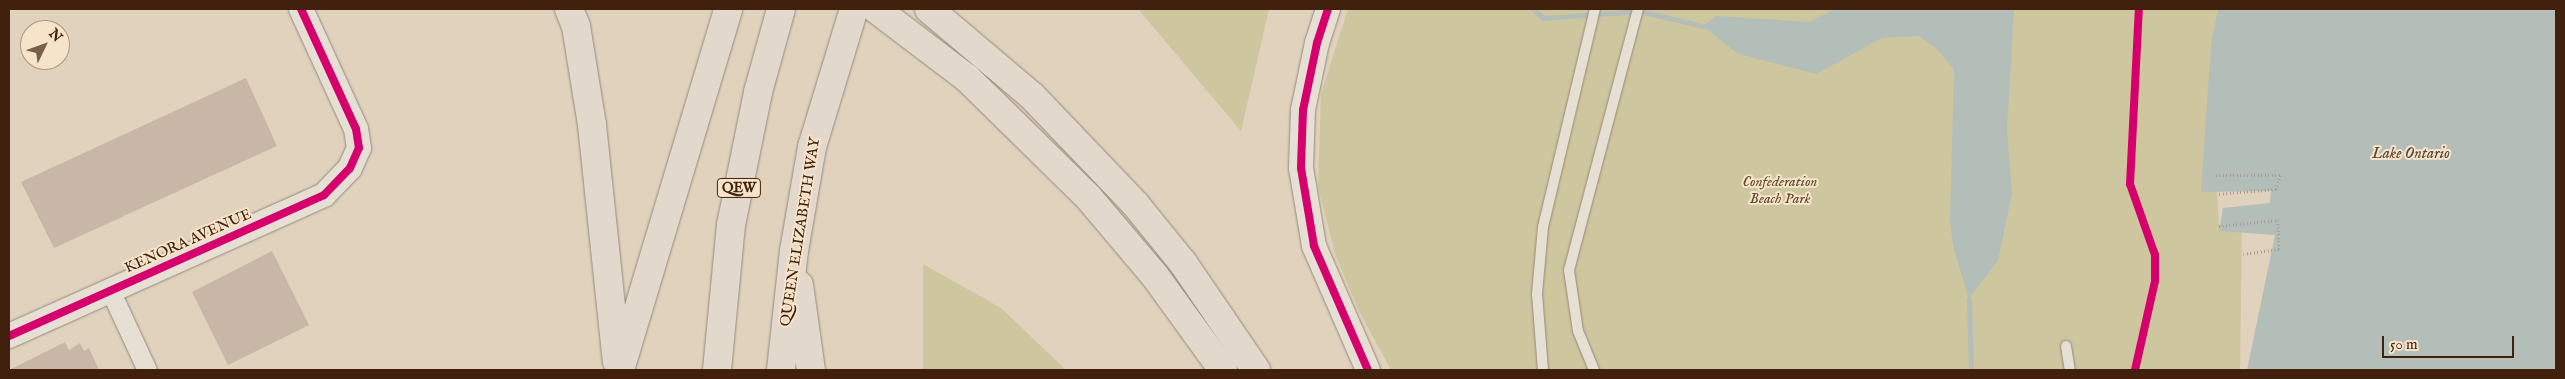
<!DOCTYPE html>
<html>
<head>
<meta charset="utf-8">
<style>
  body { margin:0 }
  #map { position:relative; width:2565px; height:379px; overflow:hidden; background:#e0d2bc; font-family:"IM FELL English",serif }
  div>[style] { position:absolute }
  .green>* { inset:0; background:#cec69e }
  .water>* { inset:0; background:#b3beb8 }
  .stream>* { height:5px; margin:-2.5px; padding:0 2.5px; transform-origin:2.5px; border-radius:2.5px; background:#b3beb8 }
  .building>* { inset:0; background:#c8b6a6 }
  .path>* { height:3px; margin-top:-1.5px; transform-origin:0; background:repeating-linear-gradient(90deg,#a89f94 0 1px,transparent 0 3.5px) }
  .roads { filter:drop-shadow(0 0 1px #968a7c) drop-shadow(0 0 1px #968a7c) }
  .service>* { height:10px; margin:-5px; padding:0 5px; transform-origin:5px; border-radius:5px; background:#e6dfd4 }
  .minor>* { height:19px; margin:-9.5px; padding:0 9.5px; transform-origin:9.5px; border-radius:9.5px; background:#e6dfd4 }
  .tertiary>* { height:24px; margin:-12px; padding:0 12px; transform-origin:12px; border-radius:12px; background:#e6dfd4 }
  .motorway>* { height:28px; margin:-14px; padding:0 14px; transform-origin:14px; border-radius:14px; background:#e2d9cc }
  .cycleway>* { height:8px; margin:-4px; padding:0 4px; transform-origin:4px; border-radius:4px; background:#d6006c }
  span { translate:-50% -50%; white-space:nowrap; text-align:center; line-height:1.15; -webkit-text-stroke:4px #f5e4ca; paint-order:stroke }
  .shield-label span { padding:1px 4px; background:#f5e4ca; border:1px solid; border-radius:4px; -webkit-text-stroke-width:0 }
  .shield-label { font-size:14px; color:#41200d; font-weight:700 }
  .park-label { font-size:15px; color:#60472b; font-style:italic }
  .street-label { font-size:15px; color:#41200d }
  .water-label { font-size:16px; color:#594637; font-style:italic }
  .frame { position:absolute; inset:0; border:10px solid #41200d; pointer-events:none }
  .north { position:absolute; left:20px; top:20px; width:50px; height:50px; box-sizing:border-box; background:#f5e4ca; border:1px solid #ad967e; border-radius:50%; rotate:48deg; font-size:14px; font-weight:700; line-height:20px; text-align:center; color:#41200d }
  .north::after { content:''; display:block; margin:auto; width:18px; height:22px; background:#795e4a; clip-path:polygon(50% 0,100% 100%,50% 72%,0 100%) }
  .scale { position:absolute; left:2382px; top:336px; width:132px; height:22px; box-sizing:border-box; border:2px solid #41200d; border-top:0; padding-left:6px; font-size:15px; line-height:18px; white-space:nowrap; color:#41200d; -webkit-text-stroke:4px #f5e4ca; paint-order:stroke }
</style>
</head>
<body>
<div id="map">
  <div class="green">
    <div style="clip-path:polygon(1138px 9px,1269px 9px,1241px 131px)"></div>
    <div style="clip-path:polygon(1348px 9px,2227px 9px,2216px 175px,2219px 225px,2242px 225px,2240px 370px,1391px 370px,1359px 311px,1335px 254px,1318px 186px,1321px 94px)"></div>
    <div style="clip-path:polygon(923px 264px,1001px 308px,1066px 370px,923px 370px)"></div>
  </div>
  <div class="water">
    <div style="clip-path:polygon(1836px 9px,2014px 9px,2007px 129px,2012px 194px,1998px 260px,1969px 299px,1953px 246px,1950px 221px,1954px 70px,1937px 49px,1919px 36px,1882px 38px,1816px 74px,1738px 54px,1703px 26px,1717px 16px,1809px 22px)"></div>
    <div style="clip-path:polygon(2218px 9px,2556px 9px,2556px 370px,2247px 370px,2275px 235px,2219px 231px,2223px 208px,2270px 203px,2271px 191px,2201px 192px,2211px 44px)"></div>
  </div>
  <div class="stream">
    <div style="left:1533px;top:9px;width:13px;rotate:42deg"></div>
    <div style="left:1543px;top:18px;width:96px;rotate:-4.2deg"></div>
    <div style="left:1639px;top:11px;width:66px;rotate:13.2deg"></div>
    <div style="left:1969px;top:299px;width:71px;rotate:88.4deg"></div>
  </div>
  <div class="building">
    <div style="clip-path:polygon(246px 78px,277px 146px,54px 248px,21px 182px)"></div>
    <div style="clip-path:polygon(272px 251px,309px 325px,228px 365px,192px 292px)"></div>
    <div style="clip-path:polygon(65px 342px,69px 350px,80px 343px,84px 351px,89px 348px,99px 370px,9px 370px)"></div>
  </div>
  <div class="path">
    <div style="left:2216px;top:175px;width:64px"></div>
    <div style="left:2280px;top:175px;width:15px;rotate:106deg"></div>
    <div style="left:2276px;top:189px;width:59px;rotate:175.2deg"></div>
    <div style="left:2219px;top:226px;width:59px;rotate:-5.8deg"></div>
    <div style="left:2278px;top:220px;width:29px;rotate:88deg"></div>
    <div style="left:2279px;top:249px;width:36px;rotate:172deg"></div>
  </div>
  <div class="roads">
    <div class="service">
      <div style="left:2066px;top:346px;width:24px;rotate:81deg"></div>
      <div style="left:1543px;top:370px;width:76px;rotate:-94.5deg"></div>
      <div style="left:1537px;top:294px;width:67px;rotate:-84.9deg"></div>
      <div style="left:1543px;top:227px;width:224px;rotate:-76.6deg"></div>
      <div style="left:1594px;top:370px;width:42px;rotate:-112.3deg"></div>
      <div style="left:1578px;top:331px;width:62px;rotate:-98.4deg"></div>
      <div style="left:1569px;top:270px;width:270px;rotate:-75.2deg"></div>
    </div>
    <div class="minor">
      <div style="left:110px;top:290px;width:88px;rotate:65.2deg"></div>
    </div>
    <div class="tertiary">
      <div style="left:1328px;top:9px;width:36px;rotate:108deg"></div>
      <div style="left:1317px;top:43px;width:68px;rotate:101.8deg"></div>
      <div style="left:1303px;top:110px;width:58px;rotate:92deg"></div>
      <div style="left:1301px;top:168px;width:79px;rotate:80.5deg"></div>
      <div style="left:1314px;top:246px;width:135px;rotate:66.5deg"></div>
      <div style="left:9px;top:336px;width:345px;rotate:-24.1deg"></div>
      <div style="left:324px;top:195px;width:37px;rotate:-46deg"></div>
      <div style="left:350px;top:168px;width:22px;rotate:-66deg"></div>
      <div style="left:359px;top:148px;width:19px;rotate:-99deg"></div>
      <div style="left:356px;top:129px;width:132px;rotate:-114.6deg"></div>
    </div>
    <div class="motorway">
      <div style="left:569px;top:9px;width:18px;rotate:68deg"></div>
      <div style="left:576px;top:26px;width:100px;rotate:80.8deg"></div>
      <div style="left:592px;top:125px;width:237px;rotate:84deg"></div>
      <div style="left:876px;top:9px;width:114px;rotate:37.2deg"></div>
      <div style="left:967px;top:78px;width:171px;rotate:44.5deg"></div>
      <div style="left:1089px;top:198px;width:102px;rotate:49.8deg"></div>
      <div style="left:1155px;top:276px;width:116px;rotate:54.1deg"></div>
      <div style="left:929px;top:9px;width:135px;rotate:40.2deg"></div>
      <div style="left:1032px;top:96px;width:151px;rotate:46.3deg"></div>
      <div style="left:1136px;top:205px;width:75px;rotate:51deg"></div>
      <div style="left:1183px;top:263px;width:130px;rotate:55.7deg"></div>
      <div style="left:799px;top:285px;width:86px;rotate:82deg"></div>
      <div style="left:620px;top:370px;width:377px;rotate:-73.3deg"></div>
      <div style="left:717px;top:370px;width:146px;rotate:-84.5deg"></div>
      <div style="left:731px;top:225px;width:136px;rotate:-78.5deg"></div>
      <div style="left:758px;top:92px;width:86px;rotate:-74.5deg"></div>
      <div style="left:781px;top:370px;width:120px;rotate:-83.8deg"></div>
      <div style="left:794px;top:251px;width:106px;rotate:-80.2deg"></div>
      <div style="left:812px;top:147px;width:144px;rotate:-73.1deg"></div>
    </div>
  </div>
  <div class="cycleway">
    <div style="left:1328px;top:9px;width:36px;rotate:108deg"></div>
    <div style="left:1317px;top:43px;width:68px;rotate:101.8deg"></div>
    <div style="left:1303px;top:110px;width:58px;rotate:92deg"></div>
    <div style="left:1301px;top:168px;width:79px;rotate:80.5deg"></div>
    <div style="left:1314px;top:246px;width:135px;rotate:66.5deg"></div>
    <div style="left:9px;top:336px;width:345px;rotate:-24.1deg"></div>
    <div style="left:324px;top:195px;width:37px;rotate:-46deg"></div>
    <div style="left:350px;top:168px;width:22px;rotate:-66deg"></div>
    <div style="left:359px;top:148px;width:19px;rotate:-99deg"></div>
    <div style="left:356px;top:129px;width:132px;rotate:-114.6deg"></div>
    <div style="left:2135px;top:370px;width:91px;rotate:-77.3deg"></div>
    <div style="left:2155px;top:281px;width:26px;rotate:-90deg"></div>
    <div style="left:2155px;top:255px;width:75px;rotate:-109.4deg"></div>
    <div style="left:2130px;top:184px;width:175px;rotate:-87.1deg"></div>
  </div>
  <div class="shield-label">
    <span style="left:739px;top:188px">QEW</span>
  </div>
  <div class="park-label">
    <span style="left:1780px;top:190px">Confederation<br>Beach Park</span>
  </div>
  <div class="street-label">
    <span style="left:800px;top:232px;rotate:-81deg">QUEEN ELIZABETH WAY</span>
    <span style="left:188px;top:241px;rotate:-24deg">KENORA AVENUE</span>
  </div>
  <div class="water-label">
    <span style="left:2411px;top:154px">Lake Ontario</span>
  </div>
  <div class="frame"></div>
  <div class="north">N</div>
  <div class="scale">50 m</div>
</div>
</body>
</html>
